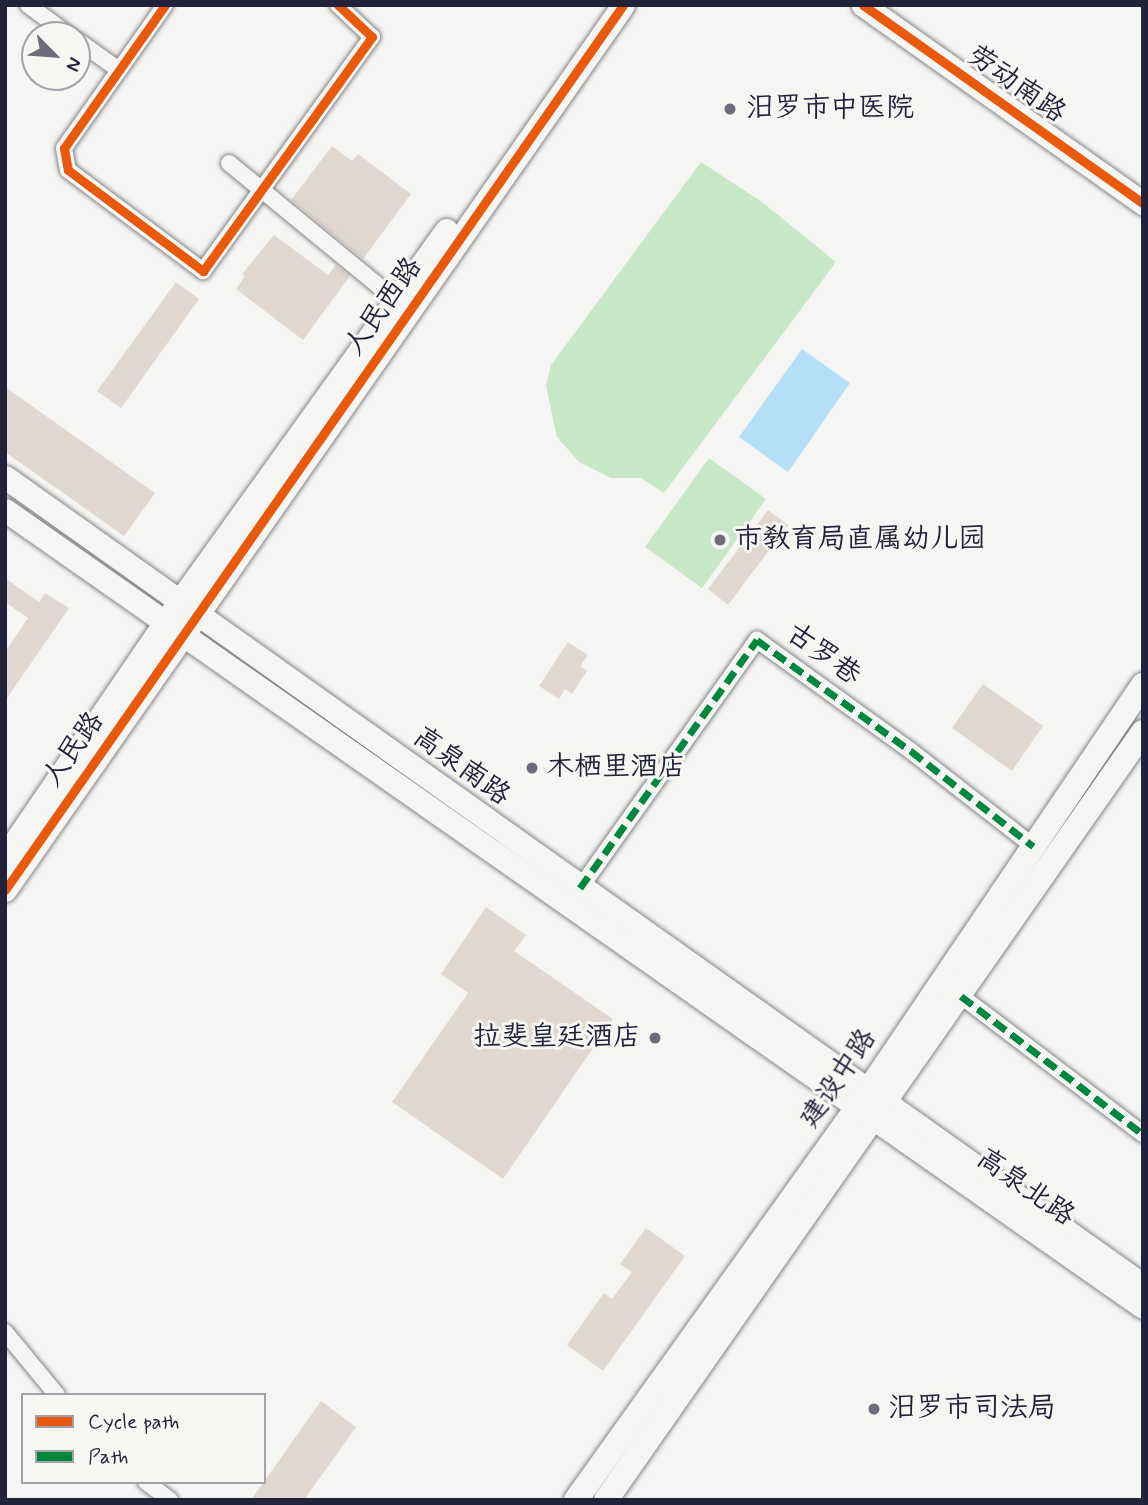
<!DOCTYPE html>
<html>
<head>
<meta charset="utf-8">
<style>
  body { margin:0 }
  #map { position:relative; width:1148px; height:1505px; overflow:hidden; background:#f5f5f3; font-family:Mynerve,"LXGW WenKai TC",sans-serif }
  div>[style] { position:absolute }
  .green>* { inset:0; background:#c8e7c6 }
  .water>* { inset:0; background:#b5dff8 }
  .building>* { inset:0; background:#e1d7d1 }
  .roads { filter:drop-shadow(0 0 2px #858589) drop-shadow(0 0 2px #858589) }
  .street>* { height:16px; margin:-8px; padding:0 8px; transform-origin:8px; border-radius:8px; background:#f5f5f3 }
  .secondary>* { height:23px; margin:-11.5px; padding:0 11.5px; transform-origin:11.5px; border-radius:11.5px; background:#f5f5f3 }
  .primary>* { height:24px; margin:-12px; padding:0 12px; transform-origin:12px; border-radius:12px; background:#f5f5f3 }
  .quiet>* { height:7px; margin-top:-3.5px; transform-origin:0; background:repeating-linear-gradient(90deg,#00873e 0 14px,transparent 0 21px) }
  .cycleway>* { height:9px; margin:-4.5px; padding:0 4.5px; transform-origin:4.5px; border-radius:4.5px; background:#e8590c }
  .dots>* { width:19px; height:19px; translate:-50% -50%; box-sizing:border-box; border:4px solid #f6f6f2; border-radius:50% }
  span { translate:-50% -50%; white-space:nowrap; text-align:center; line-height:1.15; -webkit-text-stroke:6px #f6f6f2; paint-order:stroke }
  .street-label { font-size:28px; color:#22223b }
  .poi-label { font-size:28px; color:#22223b }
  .left { translate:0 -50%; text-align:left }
  .right { translate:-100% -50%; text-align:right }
  .frame { position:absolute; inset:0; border:7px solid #22223b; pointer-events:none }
  .legend { position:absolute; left:21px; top:1393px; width:245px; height:91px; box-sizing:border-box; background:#f6f6f2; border:2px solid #a1a1a9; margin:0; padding:9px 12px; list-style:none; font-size:21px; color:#22223b }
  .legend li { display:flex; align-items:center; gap:14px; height:35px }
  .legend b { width:35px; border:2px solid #a1a1a9 }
  .north { position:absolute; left:21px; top:21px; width:70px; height:70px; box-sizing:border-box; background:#f6f6f2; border:2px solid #a1a1a9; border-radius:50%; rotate:115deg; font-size:19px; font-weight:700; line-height:28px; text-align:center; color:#22223b }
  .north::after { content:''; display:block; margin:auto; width:24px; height:32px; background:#6c6c7b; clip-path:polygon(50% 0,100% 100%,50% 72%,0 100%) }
</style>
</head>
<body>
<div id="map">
  <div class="green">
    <div style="clip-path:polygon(701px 162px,762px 202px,836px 262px,664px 493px,641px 478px,611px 478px,579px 462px,557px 437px,546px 386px,551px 365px)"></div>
    <div style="clip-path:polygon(709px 458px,766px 499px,702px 588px,645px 547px)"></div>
  </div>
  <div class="water">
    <div style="clip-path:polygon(802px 349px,850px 383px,788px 472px,739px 437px)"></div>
  </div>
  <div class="building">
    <div style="clip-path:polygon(332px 146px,352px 161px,358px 154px,411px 194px,363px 259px,291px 200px)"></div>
    <div style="clip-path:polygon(274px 235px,328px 275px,336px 265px,350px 276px,303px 340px,236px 289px,245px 276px,242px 274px)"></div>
    <div style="clip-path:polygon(176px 282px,199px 299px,121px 408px,97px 391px)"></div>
    <div style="clip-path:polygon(5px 387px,155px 493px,124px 536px,5px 452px)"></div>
    <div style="clip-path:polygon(768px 510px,788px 525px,728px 605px,708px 589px)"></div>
    <div style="clip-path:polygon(5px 578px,39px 602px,45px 593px,69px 608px,5px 701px,5px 652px,28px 618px,5px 602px)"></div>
    <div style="clip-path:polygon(568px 642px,588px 655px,580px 666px,587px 671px,572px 694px,565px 689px,559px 699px,539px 686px)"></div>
    <div style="clip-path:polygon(983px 684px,1043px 726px,1012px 771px,952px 728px)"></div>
    <div style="clip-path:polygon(486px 907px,526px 935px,514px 951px,613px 1019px,503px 1179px,392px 1102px,468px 993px,441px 974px)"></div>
    <div style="clip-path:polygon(646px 1228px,685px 1256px,603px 1371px,567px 1345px,604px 1293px,612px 1299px,632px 1272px,620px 1264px)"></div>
    <div style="clip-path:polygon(321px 1401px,356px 1427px,304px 1500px,251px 1500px)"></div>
  </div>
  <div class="roads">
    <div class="street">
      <div style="left:28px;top:5px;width:51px;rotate:36.2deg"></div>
      <div style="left:165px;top:5px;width:175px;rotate:125.2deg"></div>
      <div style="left:64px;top:148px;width:22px;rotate:80deg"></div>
      <div style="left:68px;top:170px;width:169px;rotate:36.8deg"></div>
      <div style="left:203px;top:271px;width:289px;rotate:-54.2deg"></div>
      <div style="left:372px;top:37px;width:47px;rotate:-136.7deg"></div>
      <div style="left:77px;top:40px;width:52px;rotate:35.5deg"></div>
      <div style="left:229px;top:163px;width:216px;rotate:39.4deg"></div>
      <div style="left:580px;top:888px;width:305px;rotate:-54.5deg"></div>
      <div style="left:757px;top:640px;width:190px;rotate:35.8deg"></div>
      <div style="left:911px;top:751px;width:155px;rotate:37.9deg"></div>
      <div style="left:961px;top:996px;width:228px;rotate:37.2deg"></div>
      <div style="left:5px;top:1332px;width:82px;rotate:50.5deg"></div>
      <div style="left:146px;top:1482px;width:30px;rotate:37deg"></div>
    </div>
    <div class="secondary">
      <div style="left:863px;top:5px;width:343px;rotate:35.3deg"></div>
      <div style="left:5px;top:477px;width:1396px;rotate:35.38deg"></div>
      <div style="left:5px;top:510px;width:1389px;rotate:35.01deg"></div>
      <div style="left:5px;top:856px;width:308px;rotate:-55.6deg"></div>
      <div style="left:179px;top:602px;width:458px;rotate:-54.3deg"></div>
      <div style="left:5px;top:890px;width:1079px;rotate:-55.07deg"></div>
    </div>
    <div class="primary">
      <div style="left:576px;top:1500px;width:465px;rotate:-54.4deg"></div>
      <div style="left:847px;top:1122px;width:528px;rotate:-55.89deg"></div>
      <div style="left:606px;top:1500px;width:937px;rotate:-55.04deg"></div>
    </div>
  </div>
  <div class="quiet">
    <div style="left:580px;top:888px;width:305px;rotate:-54.5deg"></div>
    <div style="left:757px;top:640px;width:190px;rotate:35.8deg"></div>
    <div style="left:911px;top:751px;width:155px;rotate:37.9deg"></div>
    <div style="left:961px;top:996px;width:228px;rotate:37.2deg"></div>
  </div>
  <div class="cycleway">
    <div style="left:165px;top:5px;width:175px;rotate:125.2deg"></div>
    <div style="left:64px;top:148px;width:22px;rotate:80deg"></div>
    <div style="left:68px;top:170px;width:169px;rotate:36.8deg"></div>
    <div style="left:203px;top:271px;width:289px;rotate:-54.2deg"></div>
    <div style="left:372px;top:37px;width:47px;rotate:-136.7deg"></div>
    <div style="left:863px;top:5px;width:343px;rotate:35.3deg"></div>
    <div style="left:5px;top:890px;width:1079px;rotate:-55.07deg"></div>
  </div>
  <div class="dots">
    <div style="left:730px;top:109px;background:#6c6c7b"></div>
    <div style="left:720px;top:540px;background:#6c6c7b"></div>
    <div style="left:532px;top:768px;background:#6c6c7b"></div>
    <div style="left:655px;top:1038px;background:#6c6c7b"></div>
    <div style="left:874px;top:1409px;background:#6c6c7b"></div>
  </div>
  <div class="street-label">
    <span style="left:1016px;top:85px;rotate:35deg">劳动南路</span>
    <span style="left:384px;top:307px;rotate:-55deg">人民西路</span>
    <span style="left:823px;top:655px;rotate:36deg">古罗巷</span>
    <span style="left:74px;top:750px;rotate:-55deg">人民路</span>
    <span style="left:461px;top:767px;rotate:36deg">高泉南路</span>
    <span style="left:839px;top:1079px;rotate:-56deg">建设中路</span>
    <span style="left:1025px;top:1188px;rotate:35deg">高泉北路</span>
  </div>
  <div class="poi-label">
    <span class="left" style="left:746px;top:109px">汨罗市中医院</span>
    <span class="left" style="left:734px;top:540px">市教育局直属幼儿园</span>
    <span class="left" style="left:546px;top:768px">木栖里酒店</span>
    <span class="right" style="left:641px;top:1038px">拉斐皇廷酒店</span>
    <span class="left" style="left:888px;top:1409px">汨罗市司法局</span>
  </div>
  <div class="frame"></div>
  <ul class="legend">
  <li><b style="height:9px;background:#e8590c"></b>Cycle path</li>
  <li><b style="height:9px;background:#00873e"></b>Path</li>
  </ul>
  <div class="north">N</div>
</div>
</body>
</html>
